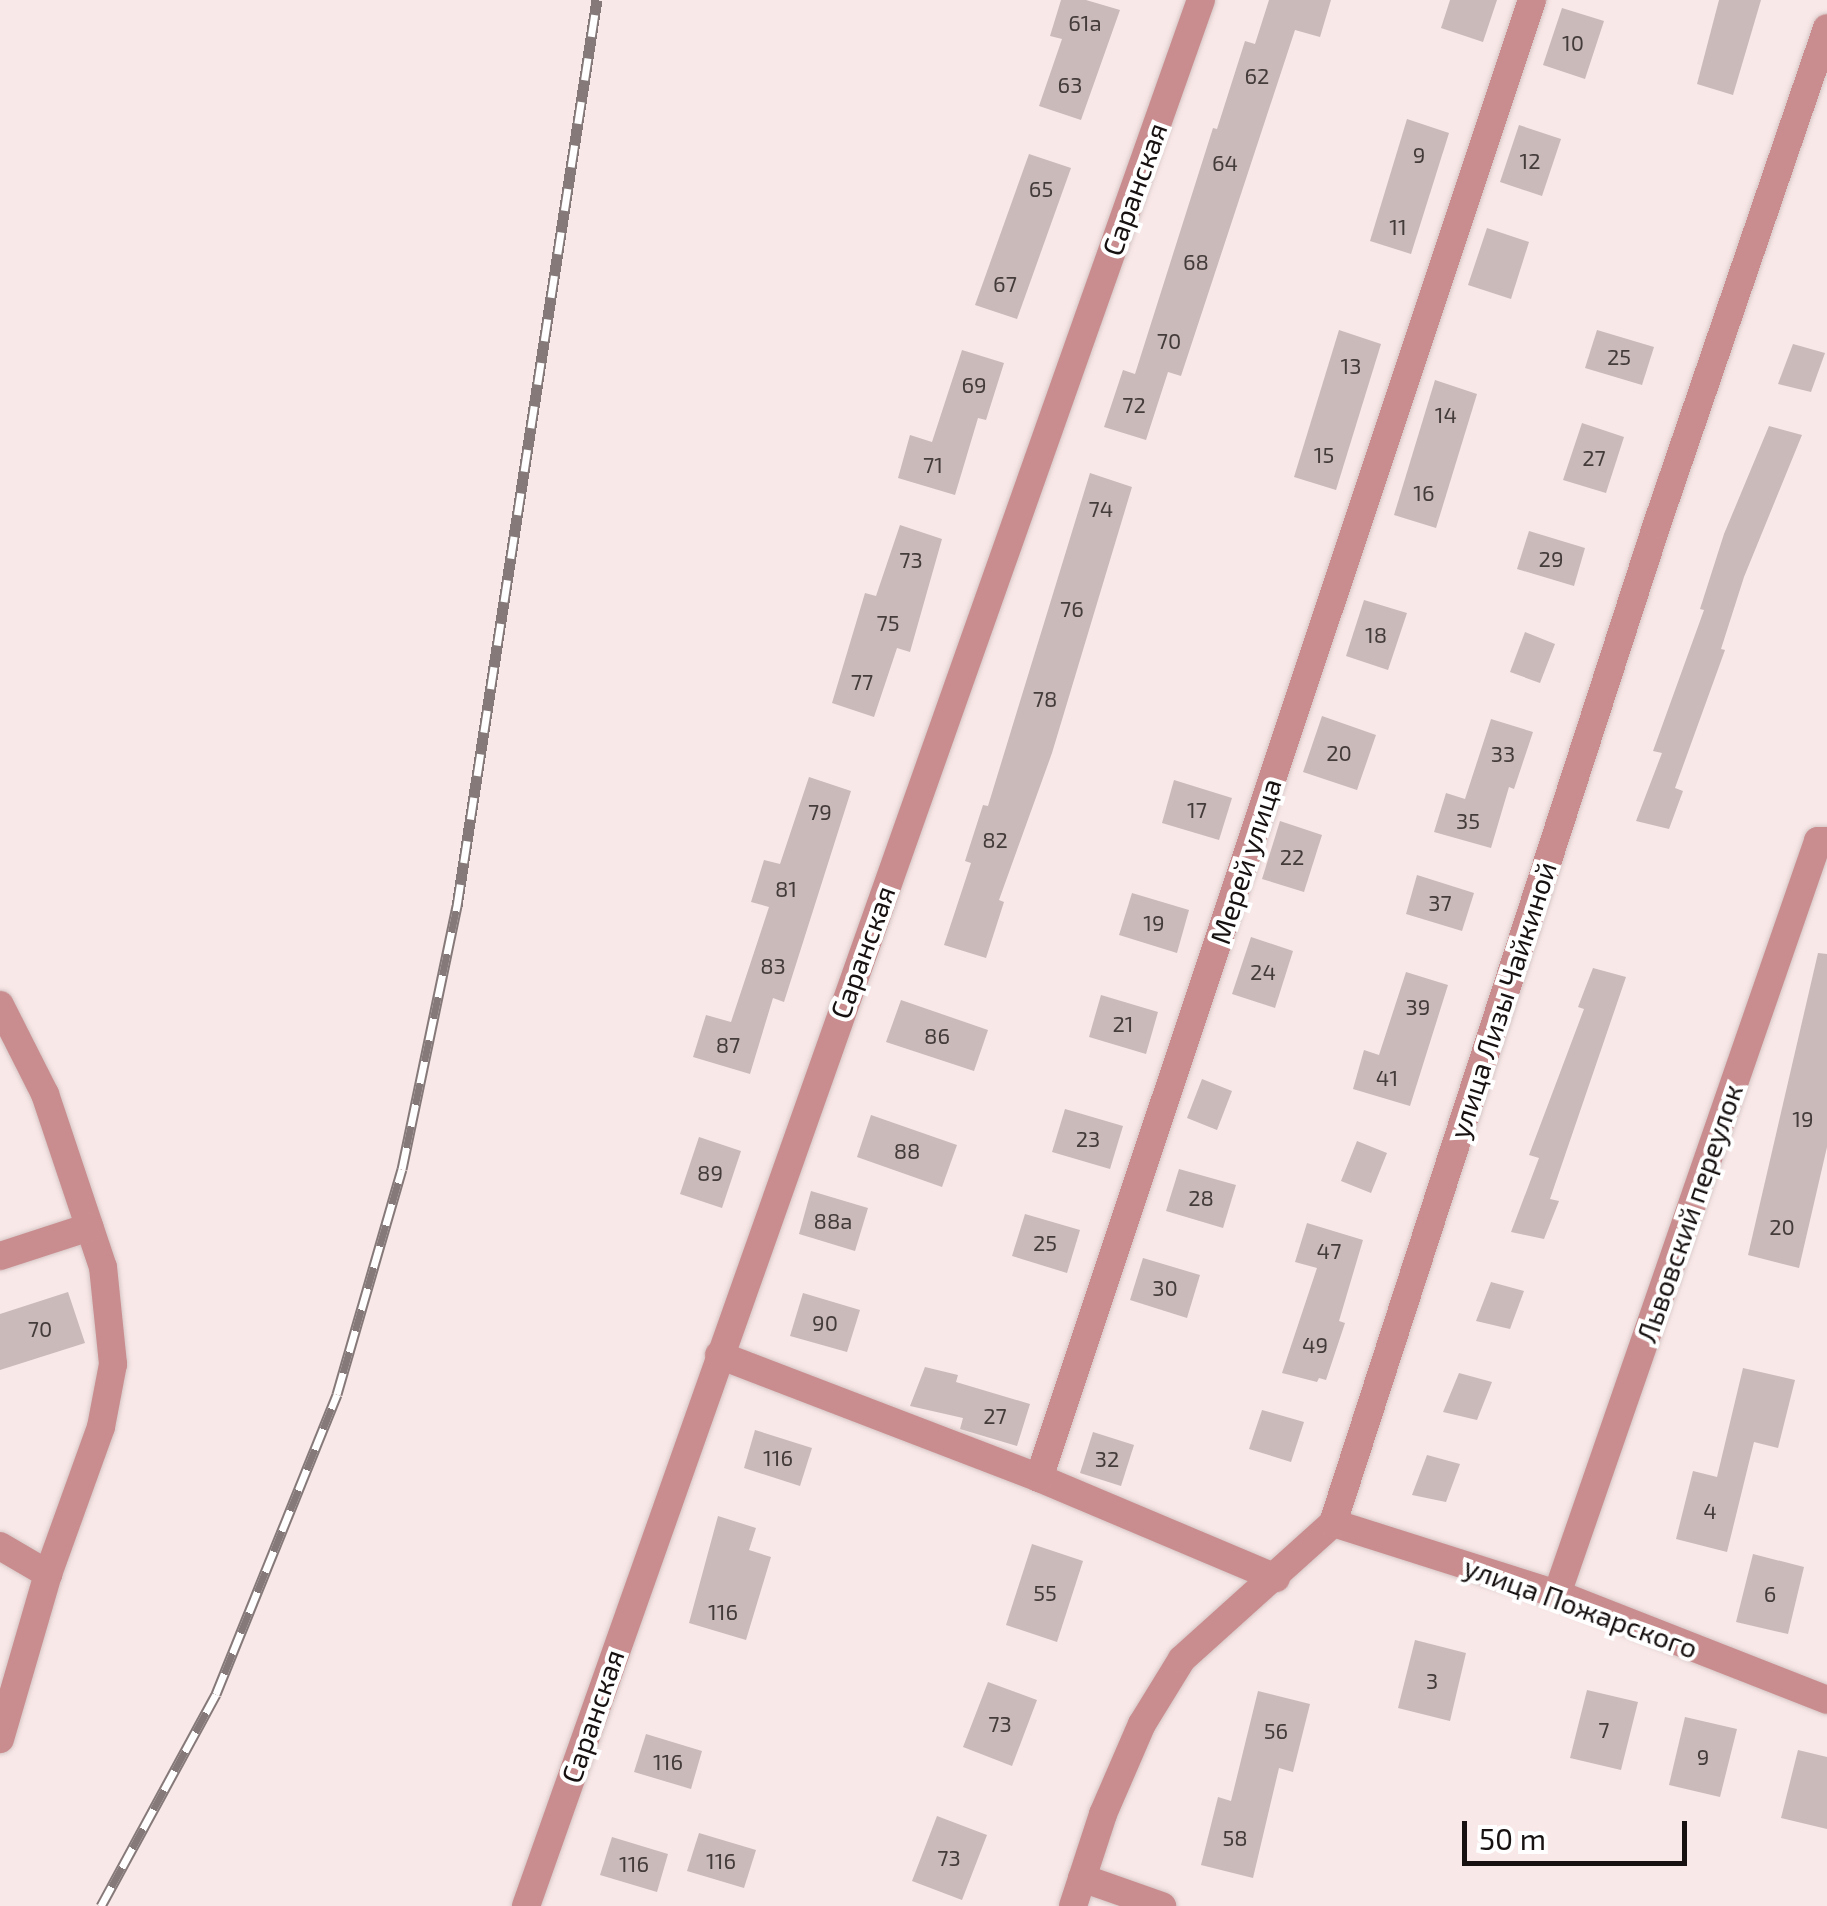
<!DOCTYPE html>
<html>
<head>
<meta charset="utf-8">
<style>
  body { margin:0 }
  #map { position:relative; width:1827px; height:1906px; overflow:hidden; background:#f9e8e8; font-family:"Exo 2",sans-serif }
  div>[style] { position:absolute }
  .building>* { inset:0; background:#cababa }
  .roads { filter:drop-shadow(0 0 2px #d5c6c6) drop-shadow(0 0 2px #d5c6c6) }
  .minor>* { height:28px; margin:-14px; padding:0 14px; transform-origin:14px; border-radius:14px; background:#ca8d8f }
  .tertiary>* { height:28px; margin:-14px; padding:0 14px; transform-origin:14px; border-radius:14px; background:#ca8d8f }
  .rail>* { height:11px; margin-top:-5.5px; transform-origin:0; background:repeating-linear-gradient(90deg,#fff 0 22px,#857979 0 44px); box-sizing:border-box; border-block:2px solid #857979 }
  span { translate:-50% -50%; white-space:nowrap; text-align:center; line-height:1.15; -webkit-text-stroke:8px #fff; paint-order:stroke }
  .number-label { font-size:22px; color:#443b3b }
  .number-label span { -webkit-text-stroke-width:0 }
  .street-label { font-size:28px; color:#171111 }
  .scale { position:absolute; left:1462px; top:1821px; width:225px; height:45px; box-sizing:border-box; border:5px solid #171111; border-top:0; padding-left:12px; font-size:30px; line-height:35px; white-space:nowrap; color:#171111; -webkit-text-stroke:8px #fff; paint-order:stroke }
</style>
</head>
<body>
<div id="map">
  <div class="building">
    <div style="clip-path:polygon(1061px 0,1086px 0,1120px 10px,1081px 120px,1039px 106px,1062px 39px,1050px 36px)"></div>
    <div style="clip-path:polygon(1269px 0,1331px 0,1320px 37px,1295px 30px,1181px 376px,1168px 372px,1146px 440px,1104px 427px,1123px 370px,1135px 374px,1213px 128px,1217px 129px,1245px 41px,1255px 44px)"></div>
    <div style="clip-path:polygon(1450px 0,1497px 0,1483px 42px,1441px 28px)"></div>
    <div style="clip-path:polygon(1719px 0,1761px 0,1733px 95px,1697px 84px)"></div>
    <div style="clip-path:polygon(1562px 8px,1604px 21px,1585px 79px,1543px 65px)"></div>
    <div style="clip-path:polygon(1407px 119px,1449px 133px,1411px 254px,1370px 241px)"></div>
    <div style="clip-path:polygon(1519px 125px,1561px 139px,1542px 196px,1500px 182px)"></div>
    <div style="clip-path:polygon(1029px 154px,1071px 168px,1017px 319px,975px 305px)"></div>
    <div style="clip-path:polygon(1487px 228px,1529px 242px,1511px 299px,1468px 285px)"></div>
    <div style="clip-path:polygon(1339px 330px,1381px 344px,1336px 490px,1294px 477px)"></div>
    <div style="clip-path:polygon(1597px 330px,1654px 347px,1642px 385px,1585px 368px)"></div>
    <div style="clip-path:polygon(1793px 344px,1825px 353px,1811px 392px,1778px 384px)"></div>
    <div style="clip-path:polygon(962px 350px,1004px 363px,986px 420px,978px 418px,955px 495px,898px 478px,910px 435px,932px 442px)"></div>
    <div style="clip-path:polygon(1435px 380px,1477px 394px,1436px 528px,1394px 515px)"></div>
    <div style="clip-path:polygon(1582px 423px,1624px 437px,1606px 493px,1563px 480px)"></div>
    <div style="clip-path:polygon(1769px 426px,1802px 435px,1744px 577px,1721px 649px,1725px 650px,1675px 788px,1683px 791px,1669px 829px,1636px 821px,1662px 753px,1653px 751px,1704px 610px,1700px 609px,1724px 534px)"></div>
    <div style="clip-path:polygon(1090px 473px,1132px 487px,1052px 753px,999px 900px,1004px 902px,986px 958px,944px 945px,971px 863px,965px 861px,983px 805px,988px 806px)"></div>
    <div style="clip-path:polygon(900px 525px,942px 539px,910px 652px,897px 648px,874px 717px,832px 703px,865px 593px,876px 596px)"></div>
    <div style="clip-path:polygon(1529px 531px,1585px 548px,1574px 586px,1517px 569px)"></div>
    <div style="clip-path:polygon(1364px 600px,1407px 613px,1388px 670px,1346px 656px)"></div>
    <div style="clip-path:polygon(1525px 632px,1555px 644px,1540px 683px,1510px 672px)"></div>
    <div style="clip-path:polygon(1322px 716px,1376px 735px,1357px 790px,1303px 772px)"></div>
    <div style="clip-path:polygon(1491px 719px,1533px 732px,1514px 789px,1509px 787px,1491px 848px,1434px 832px,1446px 793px,1465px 799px)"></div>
    <div style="clip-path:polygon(809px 777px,851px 791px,784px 1002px,773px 998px,750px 1074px,693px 1057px,706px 1015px,731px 1022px,769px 907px,751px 902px,764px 860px,780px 864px)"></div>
    <div style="clip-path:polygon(1174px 780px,1232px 798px,1219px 840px,1162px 823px)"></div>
    <div style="clip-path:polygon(1280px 821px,1322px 835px,1304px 892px,1262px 879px)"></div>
    <div style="clip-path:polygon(1417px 875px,1474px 893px,1462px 931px,1406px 914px)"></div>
    <div style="clip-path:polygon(1132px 893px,1189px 910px,1177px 953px,1119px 935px)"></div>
    <div style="clip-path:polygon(1251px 937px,1293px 951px,1275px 1008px,1232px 994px)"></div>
    <div style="clip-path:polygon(1818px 953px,1827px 954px,1827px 1147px,1799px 1268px,1748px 1255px)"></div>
    <div style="clip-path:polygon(1593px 968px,1626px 977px,1550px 1199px,1559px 1201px,1544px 1239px,1511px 1232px,1539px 1158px,1529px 1155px,1584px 1009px,1578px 1007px)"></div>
    <div style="clip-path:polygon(1406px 972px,1448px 985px,1410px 1106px,1353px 1089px,1364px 1050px,1379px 1055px)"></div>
    <div style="clip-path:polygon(1101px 995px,1158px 1012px,1146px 1054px,1089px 1037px)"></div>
    <div style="clip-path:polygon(901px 1000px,988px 1030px,974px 1071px,886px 1042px)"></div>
    <div style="clip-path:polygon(1202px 1079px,1232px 1091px,1217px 1130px,1187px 1118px)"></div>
    <div style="clip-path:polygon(1065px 1109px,1123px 1126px,1110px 1169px,1052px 1152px)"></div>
    <div style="clip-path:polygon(871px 1115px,957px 1145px,942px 1187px,857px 1157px)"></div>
    <div style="clip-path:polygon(699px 1137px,741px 1151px,722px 1208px,680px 1194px)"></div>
    <div style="clip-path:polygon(1357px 1141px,1387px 1153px,1371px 1193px,1341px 1181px)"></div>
    <div style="clip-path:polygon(1179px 1169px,1236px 1185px,1223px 1228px,1166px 1211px)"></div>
    <div style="clip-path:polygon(811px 1191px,868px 1208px,855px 1251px,799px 1234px)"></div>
    <div style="clip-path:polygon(1025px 1214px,1080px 1230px,1067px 1273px,1012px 1256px)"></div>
    <div style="clip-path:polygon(1307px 1223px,1363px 1240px,1339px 1321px,1345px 1323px,1326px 1380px,1319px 1378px,1317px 1382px,1282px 1373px,1317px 1268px,1295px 1262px)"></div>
    <div style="clip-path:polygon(1143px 1258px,1200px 1275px,1187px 1318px,1130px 1300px)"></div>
    <div style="clip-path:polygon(1491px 1282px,1524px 1291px,1510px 1329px,1476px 1321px)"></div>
    <div style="clip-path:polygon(68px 1292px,85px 1343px,0 1370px,0 1314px)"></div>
    <div style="clip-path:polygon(803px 1293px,860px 1310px,847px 1352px,790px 1336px)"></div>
    <div style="clip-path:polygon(925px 1367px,958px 1375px,956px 1382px,1030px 1404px,1017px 1446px,960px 1429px,963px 1418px,910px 1406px)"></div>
    <div style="clip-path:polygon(1743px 1368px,1795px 1380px,1778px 1448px,1754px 1442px,1727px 1552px,1676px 1539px,1693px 1471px,1717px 1477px)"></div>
    <div style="clip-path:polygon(1459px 1373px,1492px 1382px,1477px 1420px,1443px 1412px)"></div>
    <div style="clip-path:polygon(1262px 1410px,1304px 1422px,1291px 1462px,1249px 1449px)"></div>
    <div style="clip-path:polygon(755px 1430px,812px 1448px,800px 1486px,744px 1468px)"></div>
    <div style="clip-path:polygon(1093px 1432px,1134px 1445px,1121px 1486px,1080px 1473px)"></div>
    <div style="clip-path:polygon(1427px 1455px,1460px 1464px,1446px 1502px,1412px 1495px)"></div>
    <div style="clip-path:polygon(718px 1516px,756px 1528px,749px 1550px,771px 1557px,746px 1640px,689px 1623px)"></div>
    <div style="clip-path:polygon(1032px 1544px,1083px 1561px,1057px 1642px,1006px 1625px)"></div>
    <div style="clip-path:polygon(1753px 1554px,1804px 1567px,1788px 1634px,1736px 1622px)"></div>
    <div style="clip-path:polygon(1415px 1640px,1466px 1653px,1450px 1721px,1398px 1708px)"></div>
    <div style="clip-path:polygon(988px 1682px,1037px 1700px,1012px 1766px,963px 1747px)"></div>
    <div style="clip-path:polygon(1587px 1690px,1638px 1702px,1621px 1770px,1570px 1758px)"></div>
    <div style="clip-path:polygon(1258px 1691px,1310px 1704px,1293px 1772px,1279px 1768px,1253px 1878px,1201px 1865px,1218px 1797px,1231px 1801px)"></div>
    <div style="clip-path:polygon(1685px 1717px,1737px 1729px,1720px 1797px,1669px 1785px)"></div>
    <div style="clip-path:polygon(646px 1734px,702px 1751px,691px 1789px,634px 1772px)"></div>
    <div style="clip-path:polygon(1798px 1750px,1827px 1757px,1827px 1829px,1781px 1818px)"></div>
    <div style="clip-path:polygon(937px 1816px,987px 1835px,962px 1900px,912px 1881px)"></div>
    <div style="clip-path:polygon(699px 1833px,756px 1850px,744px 1888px,687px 1871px)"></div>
    <div style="clip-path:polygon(612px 1837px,668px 1854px,657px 1892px,600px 1875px)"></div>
  </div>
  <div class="roads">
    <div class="minor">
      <div style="left:0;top:1005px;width:100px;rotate:63.2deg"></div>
      <div style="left:45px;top:1094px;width:182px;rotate:71.5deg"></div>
      <div style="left:103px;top:1267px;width:98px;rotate:84.1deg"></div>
      <div style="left:113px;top:1364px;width:64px;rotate:100.8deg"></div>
      <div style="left:101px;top:1427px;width:156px;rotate:109.8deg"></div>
      <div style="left:48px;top:1574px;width:172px;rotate:106.2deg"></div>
      <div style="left:0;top:1256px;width:94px;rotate:-18deg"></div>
      <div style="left:719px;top:1355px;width:343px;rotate:21deg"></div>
      <div style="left:1333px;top:1523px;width:235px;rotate:17.6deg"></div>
      <div style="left:1557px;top:1594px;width:290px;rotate:21.4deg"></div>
      <div style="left:0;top:1546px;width:56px;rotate:30.3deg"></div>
      <div style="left:1276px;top:1578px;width:257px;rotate:-157.1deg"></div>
      <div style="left:1039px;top:1478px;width:1558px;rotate:-71.55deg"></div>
      <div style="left:1557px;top:1594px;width:797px;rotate:-70.88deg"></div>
      <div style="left:1818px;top:841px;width:9px"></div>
      <div style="left:1082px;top:1878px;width:85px;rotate:19.3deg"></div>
      <div style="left:526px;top:1906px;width:2022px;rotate:-70.5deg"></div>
    </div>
    <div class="tertiary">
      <div style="left:1073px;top:1906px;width:97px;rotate:-71.9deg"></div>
      <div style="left:1103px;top:1814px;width:98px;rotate:-66.6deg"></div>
      <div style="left:1142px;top:1724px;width:76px;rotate:-58.4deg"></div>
      <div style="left:1182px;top:1659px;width:203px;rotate:-42deg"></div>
      <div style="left:1333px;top:1523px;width:1050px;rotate:-72.03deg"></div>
      <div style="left:1657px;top:524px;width:524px;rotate:-71.08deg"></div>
    </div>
  </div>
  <div class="rail">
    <div style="left:101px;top:1906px;width:241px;rotate:-61.5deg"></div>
    <div style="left:216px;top:1694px;width:323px;rotate:-68deg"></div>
    <div style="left:337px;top:1394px;width:234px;rotate:-73.9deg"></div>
    <div style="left:402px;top:1169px;width:269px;rotate:-78.2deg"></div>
    <div style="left:457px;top:906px;width:917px;rotate:-81.22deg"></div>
  </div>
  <div class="number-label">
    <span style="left:1085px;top:23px">61а</span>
    <span style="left:1573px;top:43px">10</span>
    <span style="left:1257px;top:76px">62</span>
    <span style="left:1070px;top:85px">63</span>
    <span style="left:1419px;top:155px">9</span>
    <span style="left:1530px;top:161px">12</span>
    <span style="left:1225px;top:163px">64</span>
    <span style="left:1041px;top:189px">65</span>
    <span style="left:1398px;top:227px">11</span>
    <span style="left:1196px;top:262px">68</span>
    <span style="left:1005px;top:284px">67</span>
    <span style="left:1169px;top:341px">70</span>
    <span style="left:1619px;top:357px">25</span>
    <span style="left:1351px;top:366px">13</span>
    <span style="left:974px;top:385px">69</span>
    <span style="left:1134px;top:405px">72</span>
    <span style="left:1446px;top:415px">14</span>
    <span style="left:1324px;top:455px">15</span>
    <span style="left:1594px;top:458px">27</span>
    <span style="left:933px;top:465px">71</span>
    <span style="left:1424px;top:493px">16</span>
    <span style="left:1101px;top:509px">74</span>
    <span style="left:1551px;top:559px">29</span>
    <span style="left:911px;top:560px">73</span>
    <span style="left:1072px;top:609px">76</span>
    <span style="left:888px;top:623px">75</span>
    <span style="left:1376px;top:635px">18</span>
    <span style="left:862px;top:682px">77</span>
    <span style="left:1045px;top:699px">78</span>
    <span style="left:1339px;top:753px">20</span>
    <span style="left:1503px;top:754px">33</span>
    <span style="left:1197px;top:810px">17</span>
    <span style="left:820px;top:812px">79</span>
    <span style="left:1468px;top:821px">35</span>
    <span style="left:995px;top:840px">82</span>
    <span style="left:1292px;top:857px">22</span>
    <span style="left:786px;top:889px">81</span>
    <span style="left:1440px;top:903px">37</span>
    <span style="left:1154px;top:923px">19</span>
    <span style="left:773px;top:966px">83</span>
    <span style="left:1263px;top:972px">24</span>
    <span style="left:1418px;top:1007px">39</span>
    <span style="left:1123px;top:1024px">21</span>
    <span style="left:937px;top:1036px">86</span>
    <span style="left:728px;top:1045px">87</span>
    <span style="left:1387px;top:1078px">41</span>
    <span style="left:1803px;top:1119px">19</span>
    <span style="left:1088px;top:1139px">23</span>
    <span style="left:907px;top:1151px">88</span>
    <span style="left:710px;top:1173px">89</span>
    <span style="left:1201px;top:1198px">28</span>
    <span style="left:833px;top:1221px">88а</span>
    <span style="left:1782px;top:1227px">20</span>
    <span style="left:1045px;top:1243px">25</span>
    <span style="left:1329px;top:1251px">47</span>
    <span style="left:1165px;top:1288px">30</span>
    <span style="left:825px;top:1323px">90</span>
    <span style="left:40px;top:1329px">70</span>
    <span style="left:1315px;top:1345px">49</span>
    <span style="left:995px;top:1416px">27</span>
    <span style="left:778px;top:1458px">116</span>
    <span style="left:1107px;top:1459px">32</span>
    <span style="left:1710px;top:1511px">4</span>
    <span style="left:1045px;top:1593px">55</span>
    <span style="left:1770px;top:1594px">6</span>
    <span style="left:723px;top:1612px">116</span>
    <span style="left:1432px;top:1681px">3</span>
    <span style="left:1000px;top:1724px">73</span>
    <span style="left:1604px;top:1730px">7</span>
    <span style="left:1276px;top:1731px">56</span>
    <span style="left:1703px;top:1757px">9</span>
    <span style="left:668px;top:1762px">116</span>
    <span style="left:1235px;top:1838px">58</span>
    <span style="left:949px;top:1858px">73</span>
    <span style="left:721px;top:1861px">116</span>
    <span style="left:634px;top:1864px">116</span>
  </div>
  <div class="street-label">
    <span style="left:1134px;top:189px;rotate:-70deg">Саранская</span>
    <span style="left:1245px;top:861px;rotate:-72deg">Мерей улица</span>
    <span style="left:862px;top:952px;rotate:-70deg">Саранская</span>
    <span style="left:1502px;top:1000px;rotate:-72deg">улица Лизы Чайкиной</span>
    <span style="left:1689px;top:1213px;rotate:-71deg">Львовский переулок</span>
    <span style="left:1581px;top:1607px;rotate:20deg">улица Пожарского</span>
    <span style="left:592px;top:1716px;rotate:-71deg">Саранская</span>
  </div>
  <div class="scale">50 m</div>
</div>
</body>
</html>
